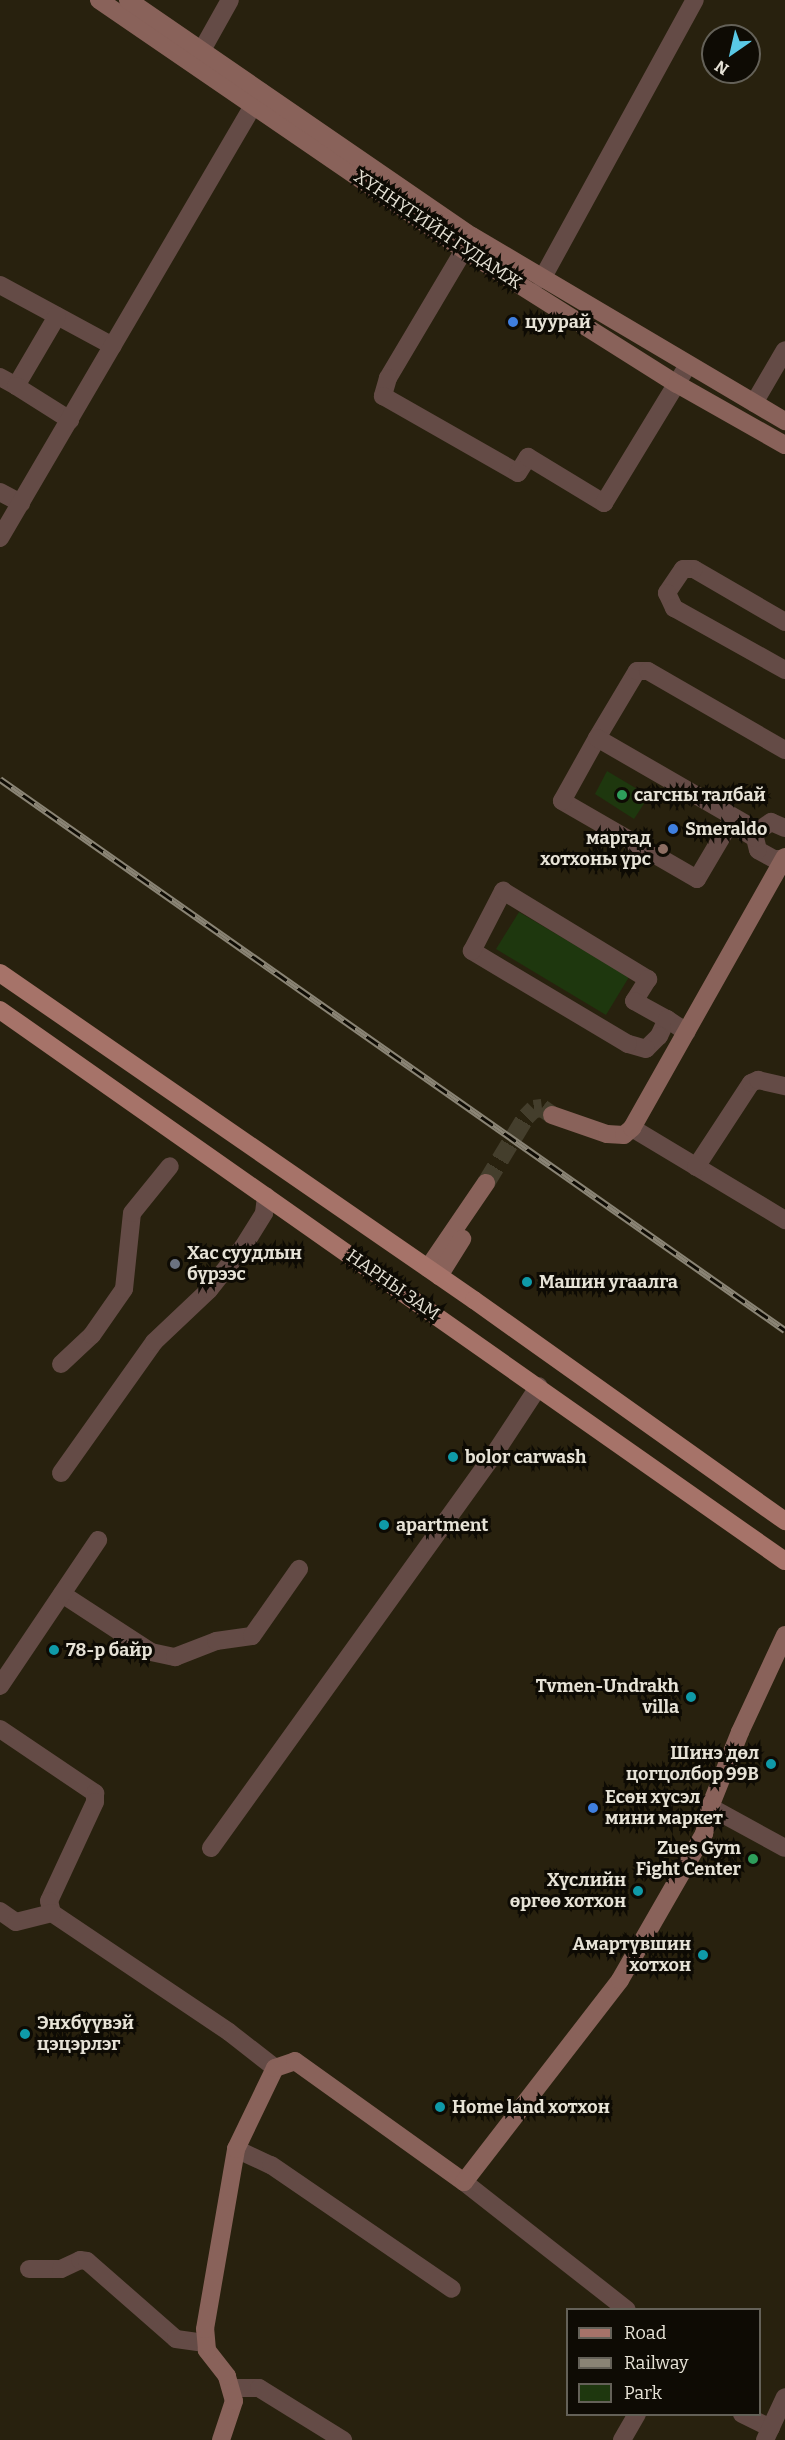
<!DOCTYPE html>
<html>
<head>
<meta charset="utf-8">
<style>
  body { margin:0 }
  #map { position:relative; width:785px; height:2440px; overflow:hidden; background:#28210e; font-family:Bitter,serif }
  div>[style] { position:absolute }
  .green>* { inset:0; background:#1e370e }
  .secondary-tunnel>* { height:18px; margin-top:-9px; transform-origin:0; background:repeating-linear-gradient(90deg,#443e2c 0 18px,transparent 0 27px) }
  .street>* { height:18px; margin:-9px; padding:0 9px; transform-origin:9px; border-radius:9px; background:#644b46 }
  .secondary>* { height:18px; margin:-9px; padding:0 9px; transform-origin:9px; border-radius:9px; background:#89625a }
  .primary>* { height:18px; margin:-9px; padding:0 9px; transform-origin:9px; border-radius:9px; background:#a67369 }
  .rail>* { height:7px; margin-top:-3.5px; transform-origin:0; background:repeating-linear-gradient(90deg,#0e0b04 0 14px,#8a8475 0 28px); box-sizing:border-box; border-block:2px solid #8a8475 }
  .dots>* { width:16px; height:16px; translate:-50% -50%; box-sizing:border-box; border:3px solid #0e0b04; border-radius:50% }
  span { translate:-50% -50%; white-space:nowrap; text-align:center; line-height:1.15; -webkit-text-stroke:6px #0e0b04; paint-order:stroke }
  .street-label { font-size:18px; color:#e6e2d6 }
  .poi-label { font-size:18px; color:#e6e2d6; font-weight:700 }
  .left { translate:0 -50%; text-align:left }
  .right { translate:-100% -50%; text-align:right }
  .legend { position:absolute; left:566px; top:2308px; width:195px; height:108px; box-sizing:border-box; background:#0e0b04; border:2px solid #646158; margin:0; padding:8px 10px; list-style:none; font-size:18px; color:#e6e2d6 }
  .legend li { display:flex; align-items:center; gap:12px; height:30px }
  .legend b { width:30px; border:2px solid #646158 }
  .north { position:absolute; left:701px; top:24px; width:60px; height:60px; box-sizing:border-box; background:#0e0b04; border:2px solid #646158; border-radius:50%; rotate:214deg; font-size:16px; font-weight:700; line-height:24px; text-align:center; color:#e6e2d6 }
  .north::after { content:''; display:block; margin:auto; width:21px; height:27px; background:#59c8e5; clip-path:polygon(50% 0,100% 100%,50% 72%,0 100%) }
</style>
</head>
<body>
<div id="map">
  <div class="green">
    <div style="clip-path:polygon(607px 771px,649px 796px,634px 819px,595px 794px)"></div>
    <div style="clip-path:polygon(519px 912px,629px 977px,606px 1015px,496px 949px)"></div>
  </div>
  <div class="secondary-tunnel">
    <div style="left:486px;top:1183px;width:77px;rotate:-58.8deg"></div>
    <div style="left:526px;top:1117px;width:11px;rotate:-45deg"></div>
    <div style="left:534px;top:1109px;width:8px;rotate:-7deg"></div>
    <div style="left:542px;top:1108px;width:12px;rotate:35deg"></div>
  </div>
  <div class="street">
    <div style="left:202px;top:50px;width:57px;rotate:-60.8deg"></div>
    <div style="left:464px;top:250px;width:149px;rotate:120.7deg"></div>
    <div style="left:388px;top:378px;width:19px;rotate:106deg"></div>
    <div style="left:383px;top:396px;width:155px;rotate:29.7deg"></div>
    <div style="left:518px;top:473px;width:19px;rotate:-58deg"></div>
    <div style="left:528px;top:457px;width:89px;rotate:31.2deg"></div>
    <div style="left:604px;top:503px;width:162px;rotate:-58.7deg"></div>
    <div style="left:542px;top:279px;width:318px;rotate:-61.3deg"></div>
    <div style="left:0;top:285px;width:128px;rotate:28.4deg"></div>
    <div style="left:0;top:377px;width:18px;rotate:29deg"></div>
    <div style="left:16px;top:386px;width:81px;rotate:-59.6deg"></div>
    <div style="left:16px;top:386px;width:64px;rotate:32.2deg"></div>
    <div style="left:754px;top:403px;width:61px;rotate:-59.7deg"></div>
    <div style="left:0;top:492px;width:24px;rotate:28deg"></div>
    <div style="left:0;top:538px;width:517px;rotate:-59.66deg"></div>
    <div style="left:785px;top:622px;width:105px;rotate:-149.8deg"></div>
    <div style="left:694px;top:569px;width:11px;rotate:180deg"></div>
    <div style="left:683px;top:569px;width:29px;rotate:124deg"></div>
    <div style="left:667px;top:593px;width:17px;rotate:65deg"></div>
    <div style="left:674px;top:608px;width:127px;rotate:29.2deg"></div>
    <div style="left:597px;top:738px;width:78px;rotate:-59.2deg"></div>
    <div style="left:637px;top:671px;width:11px"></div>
    <div style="left:648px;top:671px;width:158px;rotate:30deg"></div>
    <div style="left:784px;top:859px;width:10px;rotate:180deg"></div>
    <div style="left:774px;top:859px;width:18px;rotate:-151deg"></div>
    <div style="left:758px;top:850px;width:12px;rotate:-104deg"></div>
    <div style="left:755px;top:838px;width:29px;rotate:-149deg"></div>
    <div style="left:730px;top:823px;width:65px;rotate:120.5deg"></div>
    <div style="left:697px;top:879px;width:156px;rotate:-150deg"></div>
    <div style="left:562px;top:801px;width:72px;rotate:-60.9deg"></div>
    <div style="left:597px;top:738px;width:186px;rotate:30deg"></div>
    <div style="left:758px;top:831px;width:16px;rotate:-35deg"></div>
    <div style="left:771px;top:822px;width:15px;rotate:23deg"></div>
    <div style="left:667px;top:1019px;width:19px;rotate:115deg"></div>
    <div style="left:659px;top:1036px;width:18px;rotate:135deg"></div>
    <div style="left:646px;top:1049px;width:19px;rotate:-164deg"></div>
    <div style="left:628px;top:1044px;width:182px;rotate:-149.2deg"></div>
    <div style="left:472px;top:951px;width:68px;rotate:-62.7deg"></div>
    <div style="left:503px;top:891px;width:170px;rotate:31.3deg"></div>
    <div style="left:648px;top:979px;width:26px;rotate:122deg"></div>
    <div style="left:634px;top:1001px;width:38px;rotate:29deg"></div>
    <div style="left:667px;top:1019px;width:14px;rotate:34deg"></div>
    <div style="left:679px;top:1027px;width:9px;rotate:32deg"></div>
    <div style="left:632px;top:1128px;width:179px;rotate:31deg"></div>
    <div style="left:696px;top:1167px;width:100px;rotate:-56.8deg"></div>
    <div style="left:751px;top:1083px;width:8px;rotate:-23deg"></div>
    <div style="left:758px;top:1080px;width:28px;rotate:13deg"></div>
    <div style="left:61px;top:1364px;width:42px;rotate:-43.1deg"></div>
    <div style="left:92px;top:1335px;width:56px;rotate:-55.2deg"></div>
    <div style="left:124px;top:1289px;width:76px;rotate:-84deg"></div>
    <div style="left:132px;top:1213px;width:60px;rotate:-51deg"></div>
    <div style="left:61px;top:1473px;width:161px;rotate:-54.6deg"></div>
    <div style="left:154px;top:1342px;width:76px;rotate:-43.4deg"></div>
    <div style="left:209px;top:1290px;width:55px;rotate:-51.7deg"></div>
    <div style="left:243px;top:1247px;width:40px;rotate:-58deg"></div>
    <div style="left:264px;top:1213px;width:17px;rotate:-83deg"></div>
    <div style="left:62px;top:1594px;width:106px;rotate:33.1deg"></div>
    <div style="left:151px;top:1652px;width:25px;rotate:12deg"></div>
    <div style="left:175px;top:1657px;width:44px;rotate:-21.3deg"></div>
    <div style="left:216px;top:1641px;width:36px;rotate:-8deg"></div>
    <div style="left:252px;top:1636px;width:82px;rotate:-55deg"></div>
    <div style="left:0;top:1686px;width:176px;rotate:-56.1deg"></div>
    <div style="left:0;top:1729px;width:115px;rotate:34deg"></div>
    <div style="left:95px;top:1793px;width:9px;rotate:90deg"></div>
    <div style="left:95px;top:1802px;width:109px;rotate:114.9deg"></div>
    <div style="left:49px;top:1901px;width:12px;rotate:76deg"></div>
    <div style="left:52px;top:1913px;width:213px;rotate:33.9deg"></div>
    <div style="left:229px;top:2032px;width:58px;rotate:38deg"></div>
    <div style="left:710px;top:1807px;width:85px;rotate:28.7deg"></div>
    <div style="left:211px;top:1848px;width:479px;rotate:-54.3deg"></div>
    <div style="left:491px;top:1459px;width:87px;rotate:-56.7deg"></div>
    <div style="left:0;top:1911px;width:19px;rotate:35deg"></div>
    <div style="left:16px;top:1922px;width:37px;rotate:-14deg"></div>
    <div style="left:236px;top:2149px;width:38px;rotate:25deg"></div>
    <div style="left:271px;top:2165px;width:219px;rotate:34.4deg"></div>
    <div style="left:464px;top:2182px;width:207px;rotate:38.1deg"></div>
    <div style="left:29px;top:2269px;width:32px"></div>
    <div style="left:61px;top:2269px;width:21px;rotate:-25deg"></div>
    <div style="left:80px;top:2260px;width:7px;rotate:8deg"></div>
    <div style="left:87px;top:2261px;width:118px;rotate:41.2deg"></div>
    <div style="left:176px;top:2339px;width:29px;rotate:8deg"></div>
    <div style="left:232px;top:2388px;width:27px"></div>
    <div style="left:259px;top:2388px;width:99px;rotate:31.8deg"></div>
    <div style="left:742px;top:2414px;width:32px;rotate:26deg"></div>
    <div style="left:622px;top:2440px;width:30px;rotate:-60deg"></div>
    <div style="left:765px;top:2440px;width:47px;rotate:-65.1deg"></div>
  </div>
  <div class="secondary">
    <div style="left:99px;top:0;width:442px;rotate:34.4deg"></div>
    <div style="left:464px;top:250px;width:252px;rotate:32.2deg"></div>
    <div style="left:677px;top:384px;width:124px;rotate:29.5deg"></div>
    <div style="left:128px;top:0;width:417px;rotate:34.5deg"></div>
    <div style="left:472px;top:236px;width:364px;rotate:30.6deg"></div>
    <div style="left:552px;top:1115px;width:58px;rotate:19.1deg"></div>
    <div style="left:607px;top:1134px;width:17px;rotate:3deg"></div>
    <div style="left:624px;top:1135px;width:11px;rotate:-41deg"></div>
    <div style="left:632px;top:1128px;width:311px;rotate:-60.6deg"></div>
    <div style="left:428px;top:1268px;width:103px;rotate:-55.7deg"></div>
    <div style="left:439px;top:1276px;width:44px;rotate:-58.1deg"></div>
    <div style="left:221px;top:2440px;width:41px;rotate:-71.6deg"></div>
    <div style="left:234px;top:2401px;width:26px;rotate:-106deg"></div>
    <div style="left:227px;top:2376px;width:33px;rotate:-128deg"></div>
    <div style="left:207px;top:2350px;width:21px;rotate:-95deg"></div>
    <div style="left:205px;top:2329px;width:183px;rotate:-80.2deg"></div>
    <div style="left:236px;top:2149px;width:90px;rotate:-64.3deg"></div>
    <div style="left:275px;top:2068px;width:21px;rotate:-19deg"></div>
    <div style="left:295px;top:2061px;width:208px;rotate:35.6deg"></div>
    <div style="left:464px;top:2182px;width:255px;rotate:-52.3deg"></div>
    <div style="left:620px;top:1980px;width:168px;rotate:-60.1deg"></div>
    <div style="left:704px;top:1834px;width:28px;rotate:-77deg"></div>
    <div style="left:710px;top:1807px;width:81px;rotate:-68.2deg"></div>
    <div style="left:740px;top:1732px;width:107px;rotate:-65.1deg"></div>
  </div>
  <div class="primary">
    <div style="left:0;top:973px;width:576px;rotate:34.6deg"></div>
    <div style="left:474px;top:1300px;width:382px;rotate:35.4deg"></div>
    <div style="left:0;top:1010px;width:959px;rotate:35.07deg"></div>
  </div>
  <div class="rail">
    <div style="left:0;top:779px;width:959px;rotate:35.07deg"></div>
  </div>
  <div class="dots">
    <div style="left:513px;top:322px;background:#3f7fe0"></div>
    <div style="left:622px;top:795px;background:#2e9e5b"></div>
    <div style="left:673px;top:829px;background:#3f7fe0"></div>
    <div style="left:663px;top:849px;background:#8d6e63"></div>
    <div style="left:175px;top:1264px;background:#6b7280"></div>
    <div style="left:527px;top:1282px;background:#0f9aa8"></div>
    <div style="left:453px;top:1457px;background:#0f9aa8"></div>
    <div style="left:384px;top:1525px;background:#0f9aa8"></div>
    <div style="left:54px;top:1650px;background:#0f9aa8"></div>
    <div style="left:691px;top:1697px;background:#0f9aa8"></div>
    <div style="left:771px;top:1764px;background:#0f9aa8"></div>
    <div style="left:593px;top:1808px;background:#3f7fe0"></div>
    <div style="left:753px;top:1859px;background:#2e9e5b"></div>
    <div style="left:638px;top:1891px;background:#0f9aa8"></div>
    <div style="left:703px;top:1955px;background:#0f9aa8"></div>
    <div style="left:25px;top:2034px;background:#0f9aa8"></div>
    <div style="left:440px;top:2107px;background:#0f9aa8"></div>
  </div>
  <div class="street-label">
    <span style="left:438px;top:230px;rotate:34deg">ХҮННҮГИЙН ГУДАМЖ</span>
    <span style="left:393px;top:1285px;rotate:35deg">НАРНЫ ЗАМ</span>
  </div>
  <div class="poi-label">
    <span class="left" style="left:525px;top:322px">цуурай</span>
    <span class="left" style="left:634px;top:795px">сагсны талбай</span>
    <span class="left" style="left:685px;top:829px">Smeraldo</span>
    <span class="right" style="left:651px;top:849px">маргад<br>хотхоны үрс</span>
    <span class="left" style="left:187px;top:1264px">Хас суудлын<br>бүрээс</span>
    <span class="left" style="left:539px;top:1282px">Машин угаалга</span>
    <span class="left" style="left:465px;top:1457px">bolor carwash</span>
    <span class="left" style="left:396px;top:1525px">apartment</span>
    <span class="left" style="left:66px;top:1650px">78-р байр</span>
    <span class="right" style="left:679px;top:1697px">Tvmen-Undrakh<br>villa</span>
    <span class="right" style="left:759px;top:1764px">Шинэ дөл<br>цогцолбор 99В</span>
    <span class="left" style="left:605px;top:1808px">Есөн хүсэл<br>мини маркет</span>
    <span class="right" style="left:741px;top:1859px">Zues Gym<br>Fight Center</span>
    <span class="right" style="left:626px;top:1891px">Хүслийн<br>өргөө хотхон</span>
    <span class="right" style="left:691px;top:1955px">Амартүвшин<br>хотхон</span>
    <span class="left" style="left:37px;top:2034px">Энхбүүвэй<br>цэцэрлэг</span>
    <span class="left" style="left:452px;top:2107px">Home land хотхон</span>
  </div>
  <ul class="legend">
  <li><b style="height:8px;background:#a67369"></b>Road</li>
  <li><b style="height:8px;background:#8a8475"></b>Railway</li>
  <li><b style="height:16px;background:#1e370e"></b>Park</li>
  </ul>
  <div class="north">N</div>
</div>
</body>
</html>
